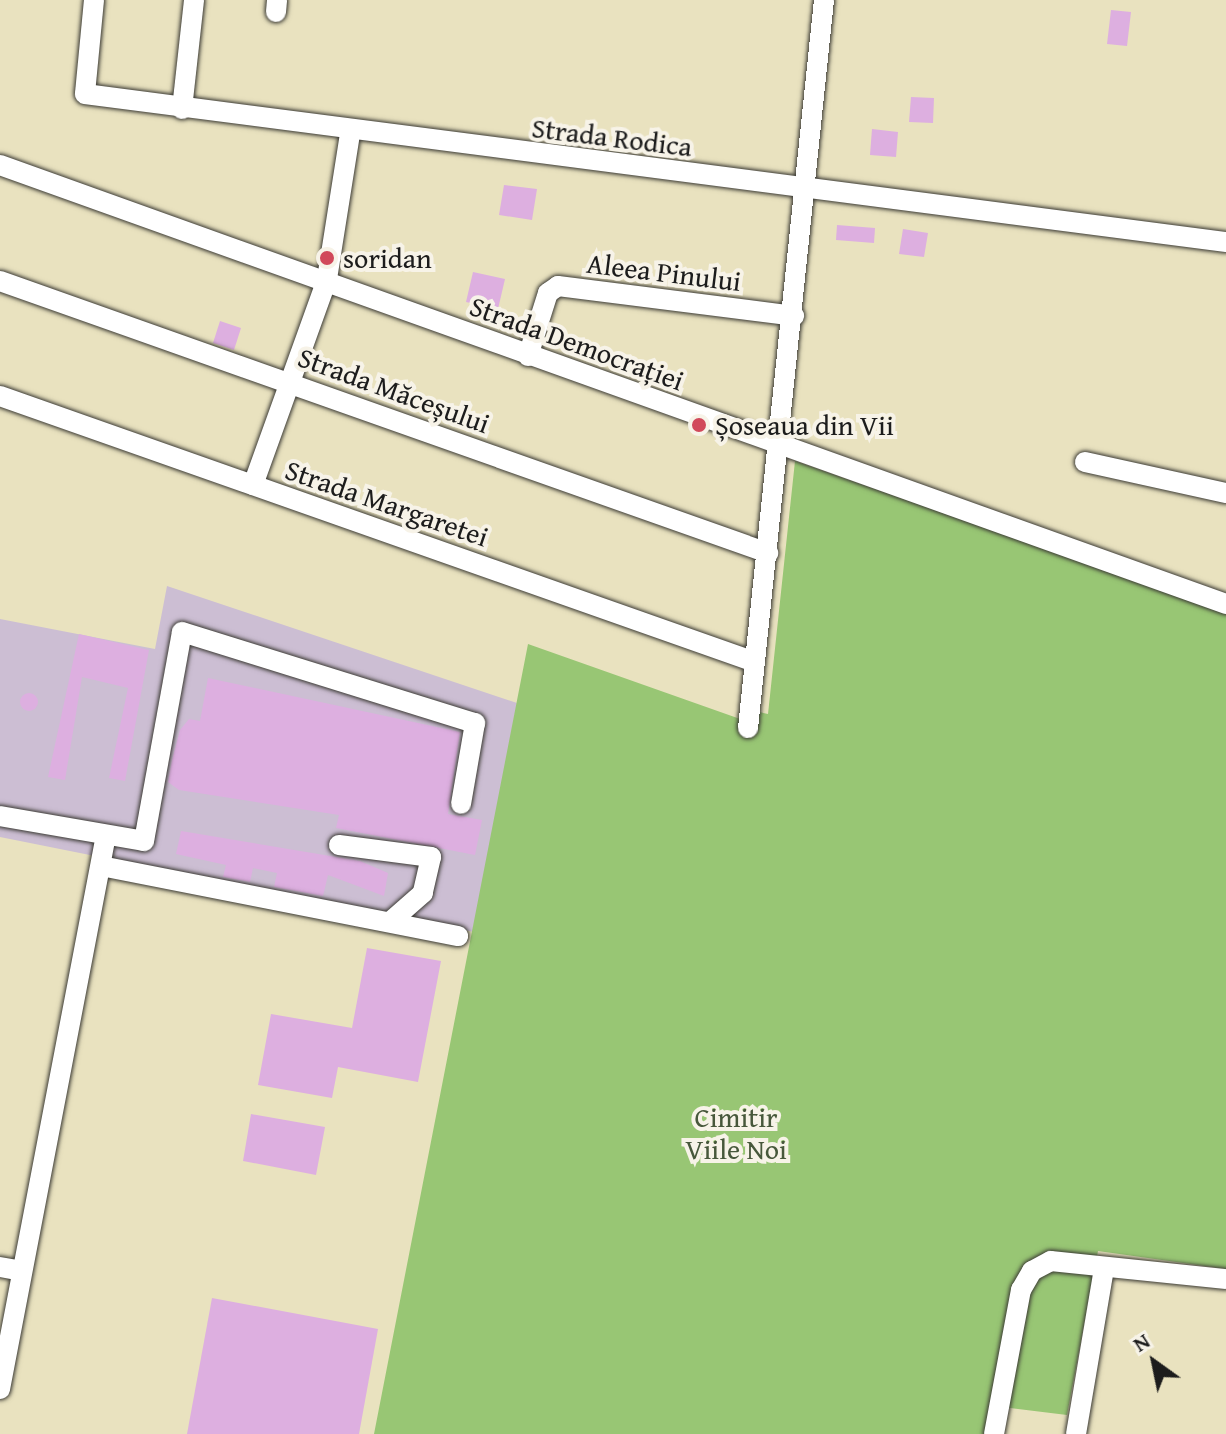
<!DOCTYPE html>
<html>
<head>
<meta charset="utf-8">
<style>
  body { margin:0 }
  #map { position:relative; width:1226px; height:1434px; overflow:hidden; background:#e9e2bf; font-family:"Gentium Book Plus",serif }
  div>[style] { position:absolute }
  .industrial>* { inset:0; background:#ccbed3 }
  .green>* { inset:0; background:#98c674 }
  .building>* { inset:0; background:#ddafe0 }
  .round { border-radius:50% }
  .roads { filter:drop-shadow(0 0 2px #3b3a34) drop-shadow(0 0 2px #3b3a34) }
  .minor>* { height:20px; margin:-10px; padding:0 10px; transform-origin:10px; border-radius:10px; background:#fff }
  .dots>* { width:22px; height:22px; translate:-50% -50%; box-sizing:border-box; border:4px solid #f7f3e8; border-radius:50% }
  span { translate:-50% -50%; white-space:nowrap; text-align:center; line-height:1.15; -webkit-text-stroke:8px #f7f3e8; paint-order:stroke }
  .street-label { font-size:28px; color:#1c1c1c }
  .poi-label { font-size:28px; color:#1c1c1c }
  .left { translate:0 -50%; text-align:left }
  .park-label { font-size:28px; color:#47583b }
  .north { position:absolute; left:1114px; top:1322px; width:80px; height:80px; -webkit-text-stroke:6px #f7f3e8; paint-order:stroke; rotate:327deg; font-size:22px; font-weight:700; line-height:32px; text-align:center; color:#1c1c1c }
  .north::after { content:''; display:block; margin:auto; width:28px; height:36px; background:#1c1c1c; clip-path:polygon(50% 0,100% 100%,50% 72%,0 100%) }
</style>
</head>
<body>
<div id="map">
  <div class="industrial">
    <div style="clip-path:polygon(167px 586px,517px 703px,474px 932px,0 837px,0 619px,155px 649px)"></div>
  </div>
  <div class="green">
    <div style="clip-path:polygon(795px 461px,1226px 612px,1226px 1269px,1098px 1251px,1067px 1415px,995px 1406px,989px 1434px,374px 1434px,528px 644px,743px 720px,750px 710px,768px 714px)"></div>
  </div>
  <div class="building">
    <div style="clip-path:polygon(1111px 10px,1131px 12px,1127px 46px,1107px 44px)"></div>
    <div style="clip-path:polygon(911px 97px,934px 98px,933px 123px,909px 122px)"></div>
    <div style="clip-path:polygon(872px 129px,898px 132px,896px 157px,870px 155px)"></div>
    <div style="clip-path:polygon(504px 185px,537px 189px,532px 220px,499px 215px)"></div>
    <div style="clip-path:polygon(837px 225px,875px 228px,874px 243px,836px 240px)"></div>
    <div style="clip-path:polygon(903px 229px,928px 233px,924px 257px,899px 254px)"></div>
    <div style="clip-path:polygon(473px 272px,505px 279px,498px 309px,466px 302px)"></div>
    <div style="clip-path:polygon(220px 321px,241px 328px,234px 350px,213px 343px)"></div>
    <div style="clip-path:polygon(79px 634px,149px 650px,125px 781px,109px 778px,128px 688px,82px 677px,65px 780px,48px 777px)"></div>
    <div style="clip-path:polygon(208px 678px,460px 732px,448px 814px,482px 820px,475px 855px,336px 828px,339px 815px,179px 790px,168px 782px,172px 760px,180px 730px,189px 719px,200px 721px)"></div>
    <div class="round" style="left:20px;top:693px;width:18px;height:18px"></div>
    <div style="clip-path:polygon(181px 831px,360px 861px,388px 873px,384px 896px,328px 875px,323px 896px,274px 887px,277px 873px,253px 868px,250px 882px,223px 877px,226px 865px,176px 854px)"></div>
    <div style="clip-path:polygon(367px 948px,441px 961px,418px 1082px,338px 1067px,332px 1098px,258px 1085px,271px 1014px,352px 1028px)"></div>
    <div style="clip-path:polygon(251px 1114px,325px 1127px,316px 1175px,243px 1161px)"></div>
    <div style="clip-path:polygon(212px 1298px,378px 1329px,359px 1434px,187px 1434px)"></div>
  </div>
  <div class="roads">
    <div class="minor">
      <div style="left:94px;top:0;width:94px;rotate:95.5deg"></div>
      <div style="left:85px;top:94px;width:1151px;rotate:7.39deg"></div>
      <div style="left:276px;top:12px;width:12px;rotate:-85deg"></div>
      <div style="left:182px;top:109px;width:110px;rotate:-83.7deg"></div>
      <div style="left:0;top:165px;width:1302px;rotate:19.7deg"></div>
      <div style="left:0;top:281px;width:815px;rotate:19.5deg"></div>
      <div style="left:528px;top:356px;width:66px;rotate:-72.4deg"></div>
      <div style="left:548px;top:293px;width:12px;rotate:-35deg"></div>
      <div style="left:558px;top:286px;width:238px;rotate:7.2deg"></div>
      <div style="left:0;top:396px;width:800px;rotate:19.41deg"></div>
      <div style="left:1085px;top:462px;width:144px;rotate:12.4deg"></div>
      <div style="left:253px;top:485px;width:219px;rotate:-70.2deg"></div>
      <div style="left:327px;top:279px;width:148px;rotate:-81deg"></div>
      <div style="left:748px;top:728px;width:732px;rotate:-84.04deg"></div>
      <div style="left:0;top:816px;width:146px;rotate:9.8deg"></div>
      <div style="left:144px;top:841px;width:212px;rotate:-79.7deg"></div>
      <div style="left:182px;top:632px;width:307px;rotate:17.3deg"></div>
      <div style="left:475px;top:723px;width:82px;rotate:99.8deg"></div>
      <div style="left:339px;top:845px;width:93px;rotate:7.4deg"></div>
      <div style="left:431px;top:857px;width:37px;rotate:103deg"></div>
      <div style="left:423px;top:893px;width:44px;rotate:138.7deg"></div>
      <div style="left:101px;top:866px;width:364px;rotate:11.1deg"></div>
      <div style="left:0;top:1267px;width:22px;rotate:10deg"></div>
      <div style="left:0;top:1389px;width:564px;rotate:-79.17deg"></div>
      <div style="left:994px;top:1434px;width:147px;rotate:-79.4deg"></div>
      <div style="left:1021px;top:1290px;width:22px;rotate:-60deg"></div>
      <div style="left:1032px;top:1271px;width:21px;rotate:-28deg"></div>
      <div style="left:1051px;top:1261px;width:176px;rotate:5.9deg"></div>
      <div style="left:1076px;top:1434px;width:167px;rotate:-80.4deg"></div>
    </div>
  </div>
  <div class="dots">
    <div style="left:327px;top:258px;background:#d1495b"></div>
    <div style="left:699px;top:425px;background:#d1495b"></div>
  </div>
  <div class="street-label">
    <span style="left:612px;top:137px;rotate:7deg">Strada Rodica</span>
    <span style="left:664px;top:272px;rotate:7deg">Aleea Pinului</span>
    <span style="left:577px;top:343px;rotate:20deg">Strada Democrației</span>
    <span style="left:394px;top:390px;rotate:20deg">Strada Măceșului</span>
    <span style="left:387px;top:503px;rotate:19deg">Strada Margaretei</span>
  </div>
  <div class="poi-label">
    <span class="left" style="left:343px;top:258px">soridan</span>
    <span class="left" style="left:715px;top:425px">Șoseaua din Vii</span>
  </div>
  <div class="park-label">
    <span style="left:736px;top:1133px">Cimitir<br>Viile Noi</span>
  </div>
  <div class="north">N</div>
</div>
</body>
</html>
